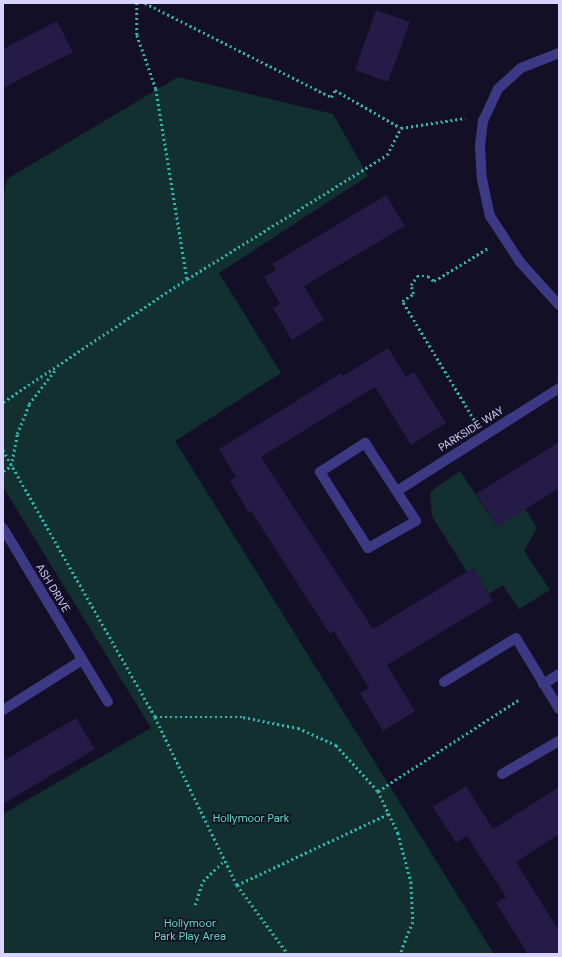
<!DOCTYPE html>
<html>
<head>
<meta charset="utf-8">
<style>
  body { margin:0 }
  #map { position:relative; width:562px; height:957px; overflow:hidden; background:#130f26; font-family:"DM Sans",sans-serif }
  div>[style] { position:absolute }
  .green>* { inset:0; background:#12302f }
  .building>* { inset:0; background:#241b47 }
  .path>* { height:2.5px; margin-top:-1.25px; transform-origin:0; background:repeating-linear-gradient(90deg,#2fb8b0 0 2px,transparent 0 5px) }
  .minor>* { height:10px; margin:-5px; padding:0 5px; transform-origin:5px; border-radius:5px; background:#3d3a85 }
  span { translate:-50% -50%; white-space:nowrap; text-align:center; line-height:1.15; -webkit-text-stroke:3px #130f26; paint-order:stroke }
  .street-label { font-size:11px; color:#d9d4ff }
  .park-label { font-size:11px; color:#5fe0c0 }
  .frame { position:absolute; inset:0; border:4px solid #d9d4ff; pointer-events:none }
</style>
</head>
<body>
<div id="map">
  <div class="green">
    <div style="clip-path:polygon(178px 77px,333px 114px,368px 176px,219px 273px,281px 373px,175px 441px,494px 954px,5px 954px,3px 951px,3px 814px,151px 728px,3px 487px,3px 200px,7px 179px)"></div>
    <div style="clip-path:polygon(460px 471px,497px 527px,525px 509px,537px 528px,524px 551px,550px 590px,519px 609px,503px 585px,489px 594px,473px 568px,467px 572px,432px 516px,430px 492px)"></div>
  </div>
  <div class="building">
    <div style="clip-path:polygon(376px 10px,410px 22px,388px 82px,355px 70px)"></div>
    <div style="clip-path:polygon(57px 21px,73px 52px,3px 88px,3px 49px)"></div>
    <div style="clip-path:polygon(386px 195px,405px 226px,304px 286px,324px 320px,292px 340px,273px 308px,280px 304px,264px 277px,276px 270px,272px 264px)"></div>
    <div style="clip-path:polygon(388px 348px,406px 377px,414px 372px,446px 423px,411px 445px,375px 387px,261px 457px,373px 629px,473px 568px,493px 601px,387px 665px,415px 711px,383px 731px,360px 693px,369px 688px,334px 631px,330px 634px,251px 511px,249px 513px,230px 481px,236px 477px,219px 449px,341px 373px,343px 376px)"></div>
    <div style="clip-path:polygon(559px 442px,559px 488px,497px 527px,476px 494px)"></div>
    <div style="clip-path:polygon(76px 718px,95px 749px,3px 804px,3px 761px)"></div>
    <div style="clip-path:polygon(466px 786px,493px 829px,559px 787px,559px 834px,516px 862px,559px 931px,559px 954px,528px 954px,496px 903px,506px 897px,467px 836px,456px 843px,433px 807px)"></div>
  </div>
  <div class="path">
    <div style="left:137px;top:3px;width:32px;rotate:90deg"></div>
    <div style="left:137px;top:35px;width:57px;rotate:70.6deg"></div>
    <div style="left:156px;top:89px;width:193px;rotate:80.7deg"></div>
    <div style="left:145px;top:3px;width:208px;rotate:26.8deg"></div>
    <div style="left:331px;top:97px;width:8px;rotate:-60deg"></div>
    <div style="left:335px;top:90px;width:76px;rotate:29.9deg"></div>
    <div style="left:401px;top:128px;width:65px;rotate:-8.9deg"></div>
    <div style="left:3px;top:402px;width:221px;rotate:-33.8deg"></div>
    <div style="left:187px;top:279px;width:235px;rotate:-31.8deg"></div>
    <div style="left:387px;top:155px;width:30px;rotate:-63deg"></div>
    <div style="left:474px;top:420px;width:139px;rotate:-121.2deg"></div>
    <div style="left:402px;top:301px;width:13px;rotate:-32deg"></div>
    <div style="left:413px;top:294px;width:9px;rotate:-103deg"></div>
    <div style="left:411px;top:285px;width:11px;rotate:-56deg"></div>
    <div style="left:417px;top:276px;width:11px"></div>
    <div style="left:428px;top:276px;width:8px;rotate:40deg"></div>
    <div style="left:434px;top:281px;width:63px;rotate:-31.4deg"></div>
    <div style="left:3px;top:450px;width:307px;rotate:60.3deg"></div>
    <div style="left:155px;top:717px;width:187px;rotate:64deg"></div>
    <div style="left:237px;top:885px;width:86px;rotate:53.5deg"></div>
    <div style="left:3px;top:471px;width:9px;rotate:-32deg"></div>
    <div style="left:11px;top:466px;width:33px;rotate:-79deg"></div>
    <div style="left:17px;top:434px;width:32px;rotate:-68deg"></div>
    <div style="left:29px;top:404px;width:44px;rotate:-52.4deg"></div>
    <div style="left:155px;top:717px;width:88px"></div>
    <div style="left:243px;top:717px;width:56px;rotate:11.3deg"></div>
    <div style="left:298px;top:728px;width:42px;rotate:24.1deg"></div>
    <div style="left:336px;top:745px;width:62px;rotate:47.6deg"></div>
    <div style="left:378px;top:791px;width:47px;rotate:64.5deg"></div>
    <div style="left:398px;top:833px;width:51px;rotate:75.1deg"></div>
    <div style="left:411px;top:882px;width:40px;rotate:87.1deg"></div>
    <div style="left:413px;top:922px;width:35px;rotate:112deg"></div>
    <div style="left:378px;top:791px;width:167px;rotate:-33deg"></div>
    <div style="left:237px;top:885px;width:169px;rotate:-25.2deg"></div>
    <div style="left:195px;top:905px;width:25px;rotate:-72deg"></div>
    <div style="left:203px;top:881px;width:29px;rotate:-44deg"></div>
  </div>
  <div class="minor">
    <div style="left:559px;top:53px;width:41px;rotate:158.5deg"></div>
    <div style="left:521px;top:68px;width:31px;rotate:138deg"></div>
    <div style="left:498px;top:89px;width:35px;rotate:115deg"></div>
    <div style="left:483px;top:121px;width:24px;rotate:97deg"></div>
    <div style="left:480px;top:145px;width:34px;rotate:87deg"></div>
    <div style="left:482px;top:179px;width:38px;rotate:78deg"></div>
    <div style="left:490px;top:216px;width:55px;rotate:56.9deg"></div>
    <div style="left:520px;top:262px;width:58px;rotate:47.8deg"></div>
    <div style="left:365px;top:443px;width:93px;rotate:56.8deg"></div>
    <div style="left:416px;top:521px;width:55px;rotate:150.6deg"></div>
    <div style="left:368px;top:548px;width:90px;rotate:-122.3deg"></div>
    <div style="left:320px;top:472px;width:54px;rotate:-32.8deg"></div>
    <div style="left:397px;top:491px;width:192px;rotate:-32.4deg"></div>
    <div style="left:3px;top:528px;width:203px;rotate:58.9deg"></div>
    <div style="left:444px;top:682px;width:84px;rotate:-31.4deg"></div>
    <div style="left:516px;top:638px;width:83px;rotate:58.8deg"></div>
    <div style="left:543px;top:684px;width:19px;rotate:-32deg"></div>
    <div style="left:3px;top:710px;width:93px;rotate:-32.3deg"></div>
    <div style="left:502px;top:774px;width:66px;rotate:-30.1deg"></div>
  </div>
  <div class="street-label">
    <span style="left:471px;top:429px;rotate:-32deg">PARKSIDE WAY</span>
    <span style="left:53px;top:588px;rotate:59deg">ASH DRIVE</span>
  </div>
  <div class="park-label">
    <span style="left:251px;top:818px">Hollymoor Park</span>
    <span style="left:190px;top:930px">Hollymoor<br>Park Play Area</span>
  </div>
  <div class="frame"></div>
</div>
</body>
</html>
